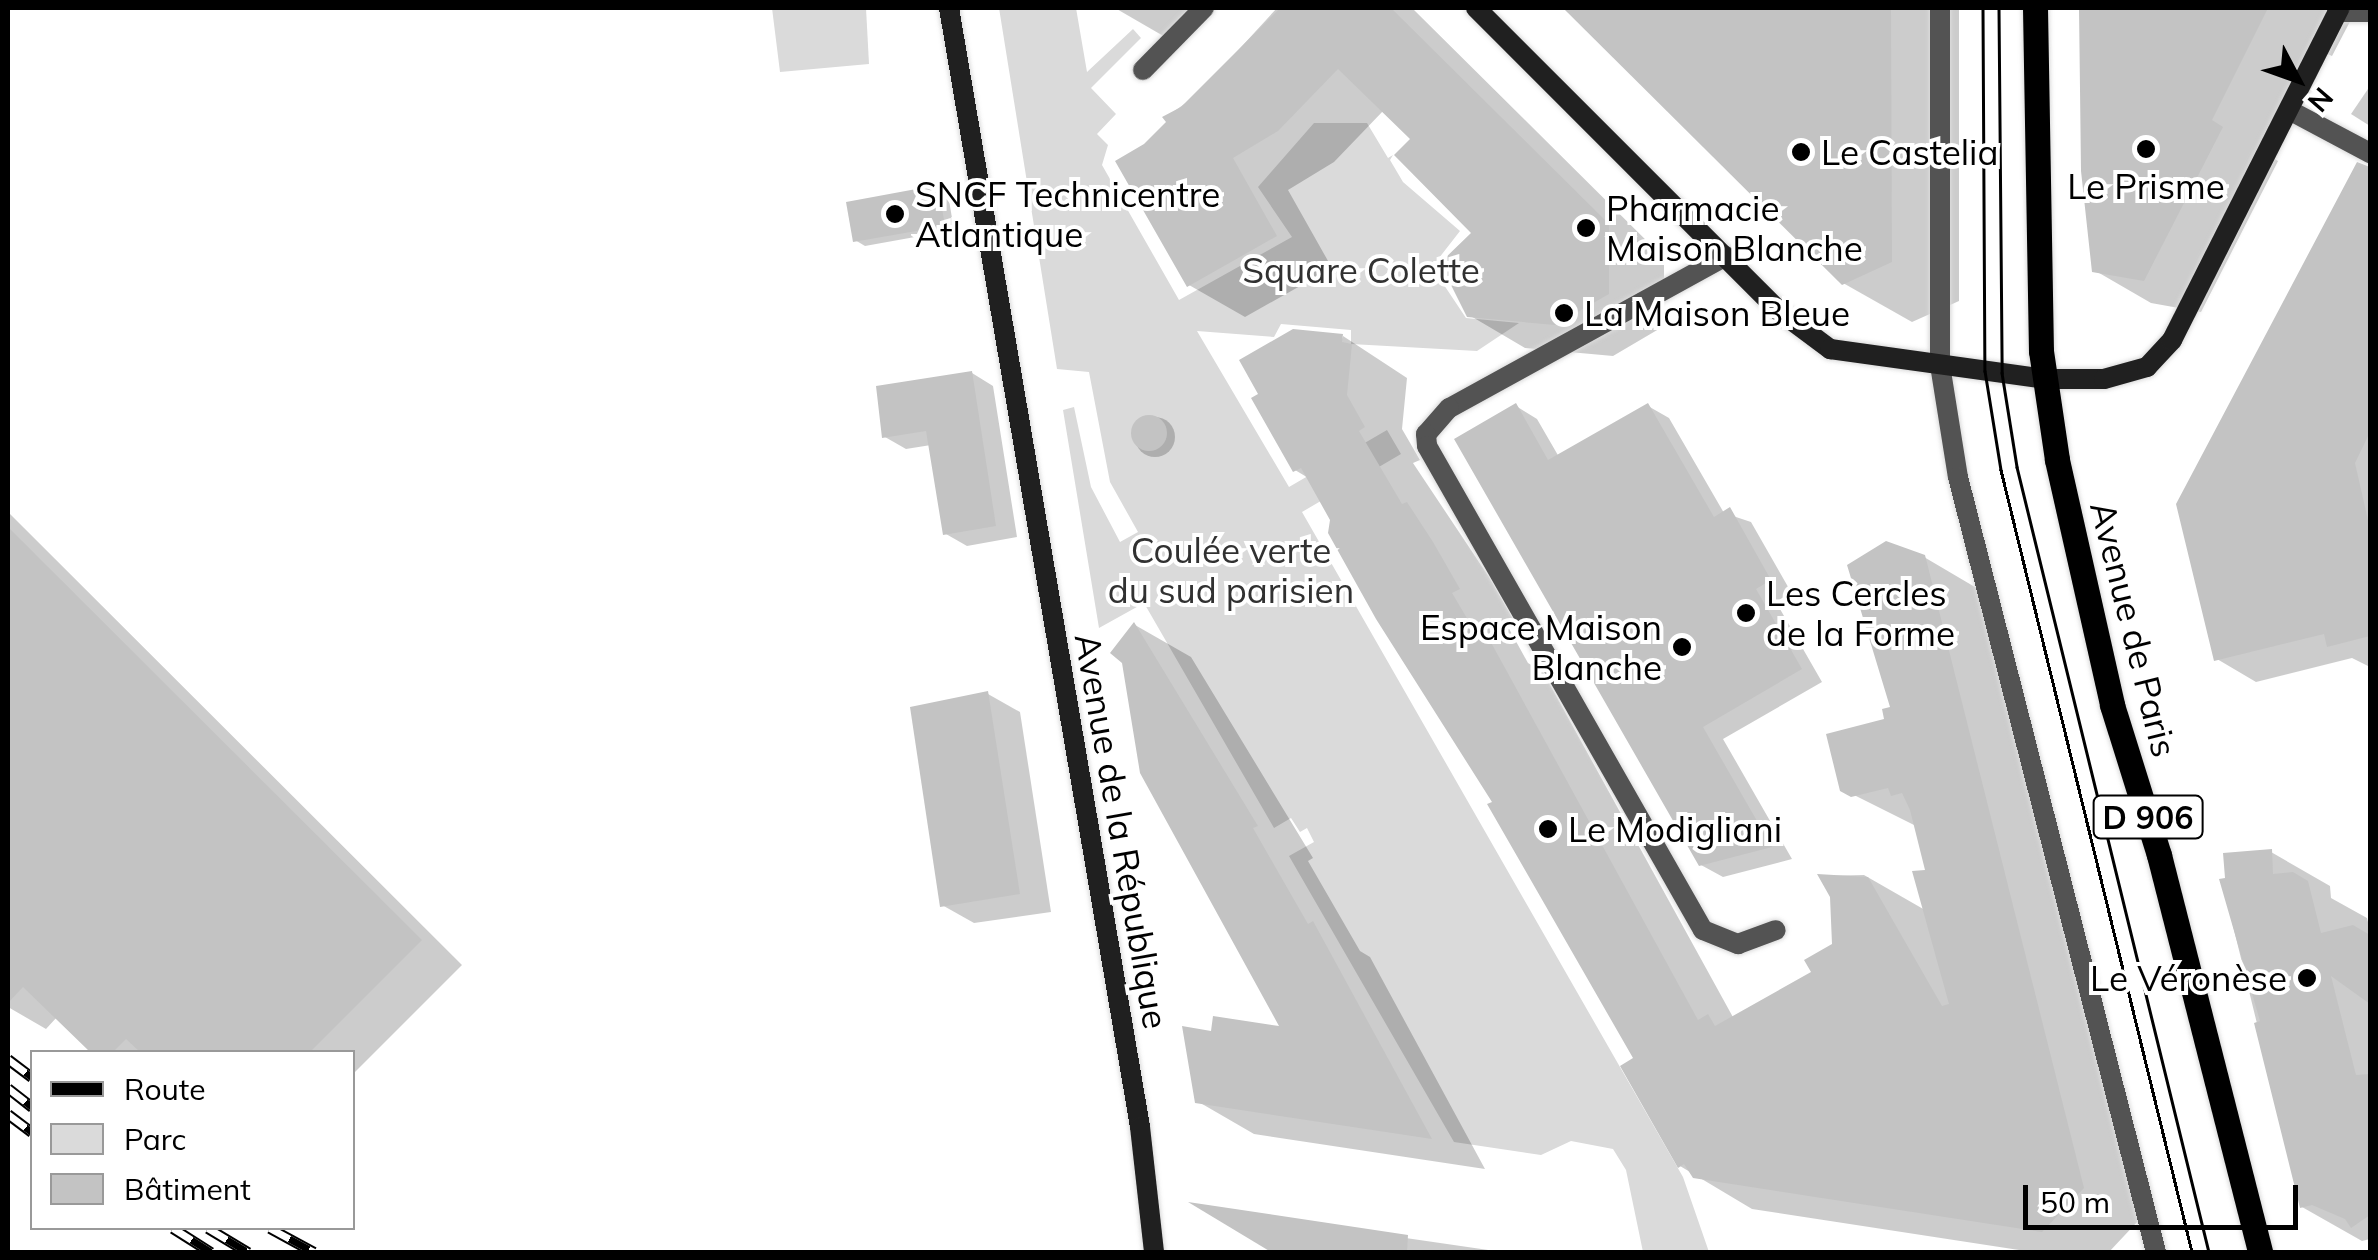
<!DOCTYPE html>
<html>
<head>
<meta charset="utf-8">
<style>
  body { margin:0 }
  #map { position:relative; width:2378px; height:1260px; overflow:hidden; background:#fff; font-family:Mulish,sans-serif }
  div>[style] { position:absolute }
  .green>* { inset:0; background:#dadada }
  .shadow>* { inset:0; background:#0003 }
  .round { border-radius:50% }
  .building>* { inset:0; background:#c3c3c3 }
  .roads { filter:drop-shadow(0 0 2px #dbdbdb) drop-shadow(0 0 2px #dbdbdb) }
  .street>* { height:20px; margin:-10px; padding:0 10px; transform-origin:10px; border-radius:10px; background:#535353 }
  .secondary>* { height:20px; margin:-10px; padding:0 10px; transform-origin:10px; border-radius:10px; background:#202020 }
  .primary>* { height:25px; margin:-12.5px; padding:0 12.5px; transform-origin:12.5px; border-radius:12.5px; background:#000 }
  .tram>* { height:2.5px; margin:-1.25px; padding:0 1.25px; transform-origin:1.25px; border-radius:1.25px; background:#000 }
  .rail>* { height:11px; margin-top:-5.5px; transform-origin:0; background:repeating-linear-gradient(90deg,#fff 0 22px,#000 0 44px); box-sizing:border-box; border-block:2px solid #000 }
  .dots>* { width:28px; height:28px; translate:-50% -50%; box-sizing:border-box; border:5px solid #fff; border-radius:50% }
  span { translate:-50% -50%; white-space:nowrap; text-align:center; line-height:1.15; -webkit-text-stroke:8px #fff; paint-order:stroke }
  .shield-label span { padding:2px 8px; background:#fff; border:2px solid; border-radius:8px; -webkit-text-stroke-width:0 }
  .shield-label { font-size:32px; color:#000; font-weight:700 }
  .poi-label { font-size:35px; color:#000 }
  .left { translate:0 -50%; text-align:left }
  .right { translate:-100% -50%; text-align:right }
  .park-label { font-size:35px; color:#313131 }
  .street-label { font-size:35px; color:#000 }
  .frame { position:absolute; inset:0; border:10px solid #000; pointer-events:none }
  .legend { position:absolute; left:30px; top:1050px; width:325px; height:180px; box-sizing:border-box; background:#fff; border:2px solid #999; margin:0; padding:12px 18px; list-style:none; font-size:30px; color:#000 }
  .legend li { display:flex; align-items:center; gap:20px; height:50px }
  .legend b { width:50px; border:2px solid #999 }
  .north { position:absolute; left:2248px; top:30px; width:100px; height:100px; -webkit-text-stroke:8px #fff; paint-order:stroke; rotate:131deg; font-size:28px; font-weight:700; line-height:40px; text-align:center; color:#000 }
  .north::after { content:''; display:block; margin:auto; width:35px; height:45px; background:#000; clip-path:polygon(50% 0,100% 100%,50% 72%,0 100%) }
  .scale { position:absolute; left:2023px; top:1185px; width:275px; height:45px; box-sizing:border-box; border:5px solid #000; border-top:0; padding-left:12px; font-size:30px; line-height:35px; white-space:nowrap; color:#000; -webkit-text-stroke:8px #fff; paint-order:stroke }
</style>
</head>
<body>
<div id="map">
  <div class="green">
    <div style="clip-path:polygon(772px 8px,866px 8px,869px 64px,780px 72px)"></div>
    <div style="clip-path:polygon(999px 8px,1076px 8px,1087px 72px,1133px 29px,1141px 38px,1091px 88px,1116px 114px,1097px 134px,1108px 145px,1102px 165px,1179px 300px,1292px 237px,1258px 187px,1314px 123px,1367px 123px,1388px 158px,1393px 155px,1390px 160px,1403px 182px,1460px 231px,1432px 267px,1466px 318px,1519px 323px,1477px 351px,1351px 344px,1351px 330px,1281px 324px,1274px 337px,1197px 331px,1289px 487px,1387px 430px,1401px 454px,1302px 512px,1683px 1177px,1709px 1252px,1643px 1252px,1626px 1170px,1613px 1149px,1571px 1141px,1541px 1155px,1454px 1142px,1289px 856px,1314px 842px,1307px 828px,1300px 832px,1291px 818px,1274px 828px,1144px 603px,1099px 628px,1063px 410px,1074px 407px,1091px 487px,1120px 542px,1138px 532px,1110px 482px,1089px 372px,1057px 369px)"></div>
  </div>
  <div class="shadow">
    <div style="clip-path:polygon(1115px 8px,1206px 8px,1172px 41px)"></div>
    <div style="clip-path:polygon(1277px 8px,1412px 8px,1664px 258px,1664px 326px,1613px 356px,1525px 348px,1469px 315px,1475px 233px,1413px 139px,1384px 110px,1334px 162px,1288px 190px,1332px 268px,1245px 317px,1189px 285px,1146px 146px,1169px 122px,1166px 117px,1197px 95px)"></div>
    <div style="clip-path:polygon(1567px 8px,1959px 8px,1959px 301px,1912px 322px,1843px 283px)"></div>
    <div style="clip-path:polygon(2083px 8px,2357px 8px,2332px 56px,2319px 50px,2268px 155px,2278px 161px,2201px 312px,2151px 303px,2094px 270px,2083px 171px)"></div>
    <div style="clip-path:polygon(2370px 86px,2370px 126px,2351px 114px)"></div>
    <div style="clip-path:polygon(2358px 165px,2370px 169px,2370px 667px,2352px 658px,2256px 682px,2217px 659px)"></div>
    <div style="clip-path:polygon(938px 188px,948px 194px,954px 230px,865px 246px,855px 240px)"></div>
    <div style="clip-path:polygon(1343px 336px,1407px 378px,1402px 429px,1420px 460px,1413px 463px,1489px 577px,1514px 621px,1507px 625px,1528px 663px,1543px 672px,1734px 1019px,1815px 973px,1834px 946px,1833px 896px,1821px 876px,1864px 875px,1925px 910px,1928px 873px,1916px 826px,1842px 789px,1894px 709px,1924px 557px,1980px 590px,2139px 1220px,2109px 1252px,2032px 1252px,1752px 1209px,1680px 1166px,1636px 1059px,1495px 803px,1310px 479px,1295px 470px)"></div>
    <div style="clip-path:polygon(972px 373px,993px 386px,1017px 537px,967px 546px,946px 534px,931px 445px,906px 449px,885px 437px)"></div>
    <div style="clip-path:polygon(1516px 406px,1537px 419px,1559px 457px,1648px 406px,1669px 418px,1724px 513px,1751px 522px,1791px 592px,1776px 602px,1822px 682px,1723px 739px,1792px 859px,1723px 877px,1701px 865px)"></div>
    <div class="round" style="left:1135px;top:417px;width:40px;height:40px"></div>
    <div style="clip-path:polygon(8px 512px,462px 965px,352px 1075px,352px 1052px,94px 1052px,57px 1017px,46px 1029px,8px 1007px)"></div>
    <div style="clip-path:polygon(1135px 625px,1191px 657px,1313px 858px,1308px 861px,1360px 951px,1370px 957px,1485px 1169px,1254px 1134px,1197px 1101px,1213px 1034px,1284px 1030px)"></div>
    <div style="clip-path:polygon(988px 694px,1020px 712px,1051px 912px,974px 923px,942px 905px)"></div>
    <div style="clip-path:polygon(2271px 852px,2330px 886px,2331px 898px,2367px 918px,2370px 930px,2370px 1239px,2362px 1241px,2302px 1207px,2222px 881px)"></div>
    <div style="clip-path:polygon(1200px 1208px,1502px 1252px,1276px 1252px)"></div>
  </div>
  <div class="building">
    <div style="clip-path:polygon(1280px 8px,1391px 8px,1609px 224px,1609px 294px,1555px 325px,1467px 317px,1440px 263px,1471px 233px,1394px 155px,1410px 139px,1338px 69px,1278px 131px,1233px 158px,1277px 236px,1187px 287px,1115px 161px,1144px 144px,1166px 122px,1162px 117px,1181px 107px)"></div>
    <div style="clip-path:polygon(1563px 8px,1891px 8px,1892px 262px,1842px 285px)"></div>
    <div style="clip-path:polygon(2079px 8px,2268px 8px,2212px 120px,2223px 127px,2144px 281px,2092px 272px,2081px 171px)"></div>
    <div style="clip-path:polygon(2357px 162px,2370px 167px,2370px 432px,2355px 463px,2370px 529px,2370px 636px,2327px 647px,2324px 634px,2214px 661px,2176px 504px)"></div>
    <div style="clip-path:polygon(938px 185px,945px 226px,853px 242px,846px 202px)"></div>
    <div style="clip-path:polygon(1293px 329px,1343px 334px,1342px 342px,1352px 344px,1347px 395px,1365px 427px,1359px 431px,1402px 504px,1407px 502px,1433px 542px,1460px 589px,1452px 593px,1477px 635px,1488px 637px,1698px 1020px,1708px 1014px,1715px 1026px,1811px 972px,1804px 960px,1832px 944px,1830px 897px,1817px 874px,1868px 877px,1942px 1006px,1949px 1004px,1912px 871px,1925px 870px,1910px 810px,1902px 793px,1891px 796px,1888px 788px,1851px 797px,1840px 791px,1826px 734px,1884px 719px,1882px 709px,1890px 707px,1847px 565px,1886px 541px,1925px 555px,2084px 1188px,2042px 1232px,1693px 1178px,1684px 1164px,1678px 1168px,1620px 1066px,1633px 1058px,1487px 804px,1492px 802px,1376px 619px,1328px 533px,1330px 520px,1301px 468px,1293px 472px,1251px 398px,1258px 394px,1239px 360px)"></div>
    <div style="clip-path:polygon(972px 371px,996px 526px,943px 535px,926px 431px,882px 438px,876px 386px)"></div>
    <div style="clip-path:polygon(1516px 403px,1548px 460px,1648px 403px,1714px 517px,1730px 507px,1771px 580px,1756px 589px,1802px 669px,1703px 727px,1772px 847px,1699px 866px,1454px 439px)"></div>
    <div class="round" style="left:1131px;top:415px;width:36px;height:36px"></div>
    <div style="clip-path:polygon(8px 527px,422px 940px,310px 1052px,140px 1052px,126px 1039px,113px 1052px,90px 1052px,23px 987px,8px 1003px)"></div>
    <div style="clip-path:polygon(1134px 622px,1258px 826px,1253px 828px,1308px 924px,1313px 921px,1432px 1139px,1195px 1103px,1182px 1026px,1211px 1031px,1213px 1016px,1279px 1026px,1140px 773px,1122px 663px,1110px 653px)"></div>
    <div style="clip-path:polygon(988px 691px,1020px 894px,940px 907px,910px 707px)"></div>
    <div style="clip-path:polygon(2272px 849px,2273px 874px,2293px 872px,2308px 881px,2321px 933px,2353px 925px,2370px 935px,2370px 1004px,2331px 976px,2356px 1075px,2370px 1074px,2370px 1215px,2351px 1228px,2345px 1219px,2312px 1205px,2300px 1208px,2254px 1023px,2260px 1021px,2219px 879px,2225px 878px,2223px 853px)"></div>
    <div style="clip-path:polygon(1188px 1202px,1408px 1235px,1407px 1252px,1271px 1252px)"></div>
  </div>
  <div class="roads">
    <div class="street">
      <div style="left:1940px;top:8px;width:357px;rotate:90deg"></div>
      <div style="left:1940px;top:365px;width:113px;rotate:80.9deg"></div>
      <div style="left:1958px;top:477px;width:800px;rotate:75.67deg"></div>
      <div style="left:2337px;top:12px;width:33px"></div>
      <div style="left:1143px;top:70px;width:87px;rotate:-45.5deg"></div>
      <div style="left:2289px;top:110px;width:92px;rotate:28deg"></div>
      <div style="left:1726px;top:256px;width:316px;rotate:151.2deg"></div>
      <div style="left:1449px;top:408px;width:35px;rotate:131deg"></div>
      <div style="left:1426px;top:434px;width:12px;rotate:85deg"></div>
      <div style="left:1427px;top:446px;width:557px;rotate:60.31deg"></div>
      <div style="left:1703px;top:930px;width:38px;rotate:22deg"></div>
      <div style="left:1738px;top:944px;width:40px;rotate:-20.2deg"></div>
    </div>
    <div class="secondary">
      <div style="left:949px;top:8px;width:1135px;rotate:80.31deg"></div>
      <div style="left:1140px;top:1127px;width:126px;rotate:83.6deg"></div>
      <div style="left:1476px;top:8px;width:429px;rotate:45deg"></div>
      <div style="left:1779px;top:311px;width:64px;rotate:36.7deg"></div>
      <div style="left:1830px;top:349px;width:217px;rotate:7.9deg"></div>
      <div style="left:2045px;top:379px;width:59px"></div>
      <div style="left:2104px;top:379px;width:45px;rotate:-15.6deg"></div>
      <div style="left:2147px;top:367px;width:37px;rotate:-47deg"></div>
      <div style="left:2172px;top:340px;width:372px;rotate:-63.2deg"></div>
    </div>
    <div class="primary">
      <div style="left:2035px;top:8px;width:343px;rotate:89deg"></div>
      <div style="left:2041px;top:351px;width:110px;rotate:81.6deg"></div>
      <div style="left:2057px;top:460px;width:251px;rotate:77.3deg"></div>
      <div style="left:2112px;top:705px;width:157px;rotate:72.6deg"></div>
      <div style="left:2159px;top:855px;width:410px;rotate:75.7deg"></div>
    </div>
  </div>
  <div class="tram">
    <div style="left:1983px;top:8px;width:363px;rotate:89.7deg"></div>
    <div style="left:1985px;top:371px;width:100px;rotate:80.8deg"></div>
    <div style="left:2001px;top:470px;width:805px;rotate:76.27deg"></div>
    <div style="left:1999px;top:8px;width:365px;rotate:89.5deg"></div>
    <div style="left:2002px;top:373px;width:95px;rotate:80.9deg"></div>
    <div style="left:2017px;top:467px;width:808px;rotate:76.26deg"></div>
  </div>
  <div class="rail">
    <div style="left:8px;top:1059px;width:30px;rotate:37deg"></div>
    <div style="left:8px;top:1088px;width:31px;rotate:38deg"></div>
    <div style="left:8px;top:1114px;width:30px;rotate:37deg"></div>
    <div style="left:173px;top:1228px;width:45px;rotate:32.3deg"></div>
    <div style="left:208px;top:1228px;width:47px;rotate:31deg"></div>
    <div style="left:270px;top:1228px;width:50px;rotate:28.6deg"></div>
  </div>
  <div class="dots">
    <div style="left:2146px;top:149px;background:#000"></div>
    <div style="left:1801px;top:152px;background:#000"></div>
    <div style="left:895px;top:214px;background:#000"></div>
    <div style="left:1586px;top:228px;background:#000"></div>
    <div style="left:1564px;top:313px;background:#000"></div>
    <div style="left:1746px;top:613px;background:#000"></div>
    <div style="left:1682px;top:647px;background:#000"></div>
    <div style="left:1548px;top:829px;background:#000"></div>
    <div style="left:2307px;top:978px;background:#000"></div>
  </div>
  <div class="shield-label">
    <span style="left:2148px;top:817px">D 906</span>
  </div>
  <div class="poi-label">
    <span class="left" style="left:1821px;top:152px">Le Castelia</span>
    <span style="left:2146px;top:186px">Le Prisme</span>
    <span class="left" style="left:915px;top:214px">SNCF Technicentre<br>Atlantique</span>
    <span class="left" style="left:1606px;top:228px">Pharmacie<br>Maison Blanche</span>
    <span class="left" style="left:1584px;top:313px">La Maison Bleue</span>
    <span class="left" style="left:1766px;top:613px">Les Cercles<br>de la Forme</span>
    <span class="right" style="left:1662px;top:647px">Espace Maison<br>Blanche</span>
    <span class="left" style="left:1568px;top:829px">Le Modigliani</span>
    <span class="right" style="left:2287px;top:978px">Le Véronèse</span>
  </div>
  <div class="park-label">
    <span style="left:1361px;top:270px">Square Colette</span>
    <span style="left:1231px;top:570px">Coulée verte<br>du sud parisien</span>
  </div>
  <div class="street-label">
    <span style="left:2134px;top:629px;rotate:76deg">Avenue de Paris</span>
    <span style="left:1122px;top:831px;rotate:80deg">Avenue de la République</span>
  </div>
  <div class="frame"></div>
  <ul class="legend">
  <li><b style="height:12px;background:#000"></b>Route</li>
  <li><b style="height:28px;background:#dadada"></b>Parc</li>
  <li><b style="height:28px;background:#c3c3c3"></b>Bâtiment</li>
  </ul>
  <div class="north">N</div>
  <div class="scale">50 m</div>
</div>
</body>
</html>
